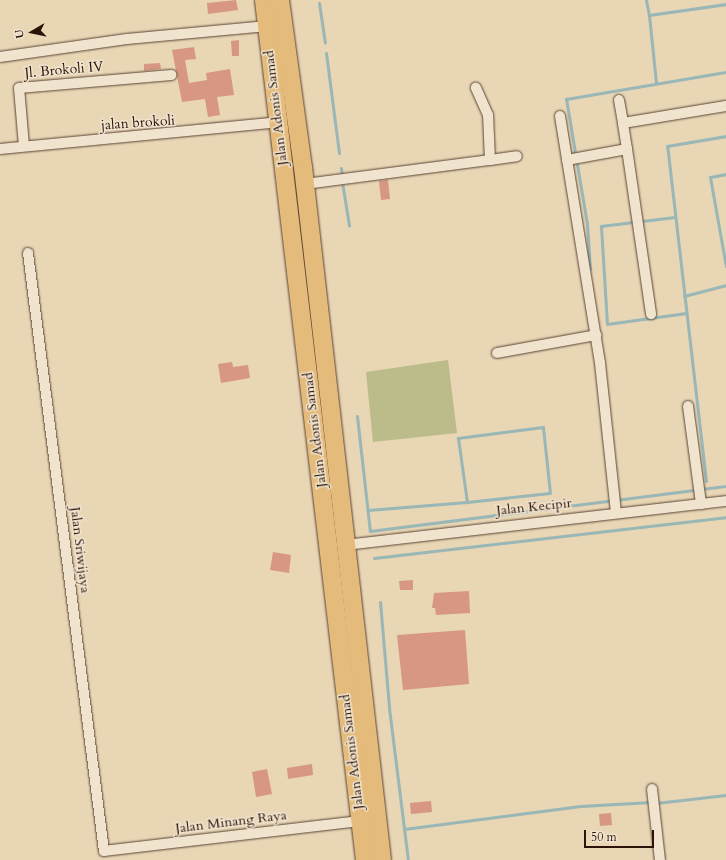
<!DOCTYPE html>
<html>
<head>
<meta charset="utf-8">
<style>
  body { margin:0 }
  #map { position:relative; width:726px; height:860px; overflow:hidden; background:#e8d6b5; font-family:Cardo,serif }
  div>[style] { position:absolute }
  .green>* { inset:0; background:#bbbc8a }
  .stream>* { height:3px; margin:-1.5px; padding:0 1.5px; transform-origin:1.5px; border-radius:1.5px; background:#99b7b6 }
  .building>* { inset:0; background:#d89782 }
  .roads { filter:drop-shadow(0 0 1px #5b4333) drop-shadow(0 0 1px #5b4333) }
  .street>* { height:10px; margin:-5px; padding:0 5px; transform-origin:5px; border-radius:5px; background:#f0e4cf }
  .highway>* { height:18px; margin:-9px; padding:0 9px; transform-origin:9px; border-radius:9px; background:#e4bb7a }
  span { translate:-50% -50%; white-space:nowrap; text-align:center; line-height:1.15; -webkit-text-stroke:3px #f0e4cf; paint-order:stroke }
  .street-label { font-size:14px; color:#2c1208 }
  .north { position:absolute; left:12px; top:12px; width:40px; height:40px; -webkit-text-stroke:3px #f0e4cf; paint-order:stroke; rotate:261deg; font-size:11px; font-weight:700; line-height:16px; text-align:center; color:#2c1208 }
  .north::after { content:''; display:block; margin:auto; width:14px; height:18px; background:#2c1208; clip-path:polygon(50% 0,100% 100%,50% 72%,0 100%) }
  .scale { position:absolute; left:584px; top:830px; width:70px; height:18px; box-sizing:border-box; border:2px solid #2c1208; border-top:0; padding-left:5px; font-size:12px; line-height:14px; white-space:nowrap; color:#2c1208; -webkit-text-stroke:3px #f0e4cf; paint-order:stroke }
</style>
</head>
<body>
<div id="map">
  <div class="green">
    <div style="clip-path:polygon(448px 360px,457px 433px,373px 442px,366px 372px)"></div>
  </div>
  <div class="stream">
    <div style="left:646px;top:0;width:15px;rotate:79deg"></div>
    <div style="left:649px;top:15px;width:78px;rotate:-8.1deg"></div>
    <div style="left:319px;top:3px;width:40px;rotate:81.5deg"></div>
    <div style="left:649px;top:15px;width:68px;rotate:84.1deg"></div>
    <div style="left:326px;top:53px;width:101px;rotate:82.6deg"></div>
    <div style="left:341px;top:168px;width:7px;rotate:82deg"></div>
    <div style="left:726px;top:174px;width:16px;rotate:169deg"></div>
    <div style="left:710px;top:177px;width:91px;rotate:79.9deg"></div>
    <div style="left:342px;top:182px;width:44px;rotate:80.8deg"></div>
    <div style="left:675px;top:217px;width:75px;rotate:173.1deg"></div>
    <div style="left:601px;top:226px;width:98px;rotate:86.5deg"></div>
    <div style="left:607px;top:324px;width:80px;rotate:-7.9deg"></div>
    <div style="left:590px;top:269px;width:45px;rotate:-93.8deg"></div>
    <div style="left:587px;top:224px;width:127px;rotate:-99.5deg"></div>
    <div style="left:566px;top:99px;width:162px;rotate:-9.6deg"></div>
    <div style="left:684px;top:296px;width:43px;rotate:-14.7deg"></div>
    <div style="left:357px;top:416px;width:116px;rotate:83.6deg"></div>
    <div style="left:370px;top:531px;width:359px;rotate:-7.2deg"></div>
    <div style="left:706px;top:481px;width:337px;rotate:-96.6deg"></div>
    <div style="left:667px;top:146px;width:60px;rotate:-9.6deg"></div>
    <div style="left:368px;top:510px;width:99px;rotate:-4.6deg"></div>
    <div style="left:467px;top:502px;width:83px;rotate:-6.2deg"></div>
    <div style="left:550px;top:493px;width:66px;rotate:-96.1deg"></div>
    <div style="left:543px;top:427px;width:86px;rotate:172.6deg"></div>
    <div style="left:458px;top:438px;width:65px;rotate:82deg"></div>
    <div style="left:374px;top:558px;width:354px;rotate:-6.6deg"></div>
    <div style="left:380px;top:602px;width:106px;rotate:85.1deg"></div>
    <div style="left:389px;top:708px;width:153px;rotate:82.9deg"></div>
    <div style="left:656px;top:803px;width:70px;rotate:-6.5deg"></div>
    <div style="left:404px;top:829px;width:178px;rotate:-7.4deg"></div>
    <div style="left:581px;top:806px;width:70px;rotate:-3.3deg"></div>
  </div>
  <div class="building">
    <div style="clip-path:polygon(236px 0,238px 10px,208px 14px,207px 3px)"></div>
    <div style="clip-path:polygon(239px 40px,239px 56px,232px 56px,231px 41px)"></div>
    <div style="clip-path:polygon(194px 47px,196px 59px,185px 60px,189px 83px,207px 80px,206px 73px,230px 69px,234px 95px,217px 97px,220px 115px,208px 117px,205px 99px,182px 102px,172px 50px)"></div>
    <div style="clip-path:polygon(160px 63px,161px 69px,144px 71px,144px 64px)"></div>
    <div style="clip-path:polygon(388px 180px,390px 199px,381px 200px,379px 181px)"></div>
    <div style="clip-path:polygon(232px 362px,233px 367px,248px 365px,250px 378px,221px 383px,218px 364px)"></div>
    <div style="clip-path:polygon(273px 552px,291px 555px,289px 573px,270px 570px)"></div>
    <div style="clip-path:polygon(413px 580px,413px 590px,400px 590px,399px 581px)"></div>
    <div style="clip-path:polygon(469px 591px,470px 613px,436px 615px,435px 608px,432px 608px,434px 593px)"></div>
    <div style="clip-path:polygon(465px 630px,469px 684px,403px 690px,397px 635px)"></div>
    <div style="clip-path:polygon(312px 764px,313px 775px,288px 779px,287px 768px)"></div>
    <div style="clip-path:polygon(267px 769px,272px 794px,256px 797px,252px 772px)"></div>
    <div style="clip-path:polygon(431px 801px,432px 812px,411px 814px,410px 803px)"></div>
    <div style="clip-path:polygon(611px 813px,612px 825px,600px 826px,599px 814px)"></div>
  </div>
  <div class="roads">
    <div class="street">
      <div style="left:0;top:57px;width:128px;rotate:-8.1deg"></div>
      <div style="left:127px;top:39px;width:141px;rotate:-5.3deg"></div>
      <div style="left:619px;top:100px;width:23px;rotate:80deg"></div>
      <div style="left:623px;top:123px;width:104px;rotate:-9.4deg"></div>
      <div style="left:560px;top:116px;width:250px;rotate:80.8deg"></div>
      <div style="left:600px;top:363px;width:150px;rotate:83.9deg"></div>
      <div style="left:24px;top:146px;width:58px;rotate:-94.9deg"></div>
      <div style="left:19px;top:88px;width:153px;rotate:-4.9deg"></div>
      <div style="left:0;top:149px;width:279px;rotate:-5.5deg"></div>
      <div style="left:627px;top:149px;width:167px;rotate:81.7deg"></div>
      <div style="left:490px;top:160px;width:27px;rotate:-8deg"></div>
      <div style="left:567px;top:160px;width:61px;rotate:-10.4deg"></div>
      <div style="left:627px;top:149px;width:26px;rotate:-99deg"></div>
      <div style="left:305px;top:184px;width:187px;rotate:-7.4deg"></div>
      <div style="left:490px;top:160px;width:45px;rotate:-92.5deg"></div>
      <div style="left:488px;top:115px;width:30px;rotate:-114deg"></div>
      <div style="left:28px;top:253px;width:603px;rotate:82.76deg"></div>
      <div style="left:104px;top:851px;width:259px;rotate:-6.7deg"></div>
      <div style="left:497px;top:353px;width:101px;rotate:-10.3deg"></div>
      <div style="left:688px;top:406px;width:99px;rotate:82.4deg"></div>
      <div style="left:346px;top:545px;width:383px;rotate:-6.6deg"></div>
      <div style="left:652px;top:789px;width:71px;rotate:83.6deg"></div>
    </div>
    <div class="highway">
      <div style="left:264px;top:0;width:866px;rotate:83.3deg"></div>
      <div style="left:280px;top:0;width:169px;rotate:82.2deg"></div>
      <div style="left:303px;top:167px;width:697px;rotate:83.5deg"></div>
    </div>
  </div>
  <div class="street-label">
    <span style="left:64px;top:70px;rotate:-5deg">Jl. Brokoli IV</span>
    <span style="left:276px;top:108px;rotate:-97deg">Jalan Adonis Samad</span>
    <span style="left:138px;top:123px;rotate:-4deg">jalan brokoli</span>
    <span style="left:315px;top:430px;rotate:-97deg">Jalan Adonis Samad</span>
    <span style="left:534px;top:507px;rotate:-6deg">Jalan Kecipir</span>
    <span style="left:80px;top:550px;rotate:83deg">Jalan Sriwijaya</span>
    <span style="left:352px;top:752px;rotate:-97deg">Jalan Adonis Samad</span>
    <span style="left:231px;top:822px;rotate:-7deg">Jalan Minang Raya</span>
  </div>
  <div class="north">U</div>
  <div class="scale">50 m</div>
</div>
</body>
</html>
